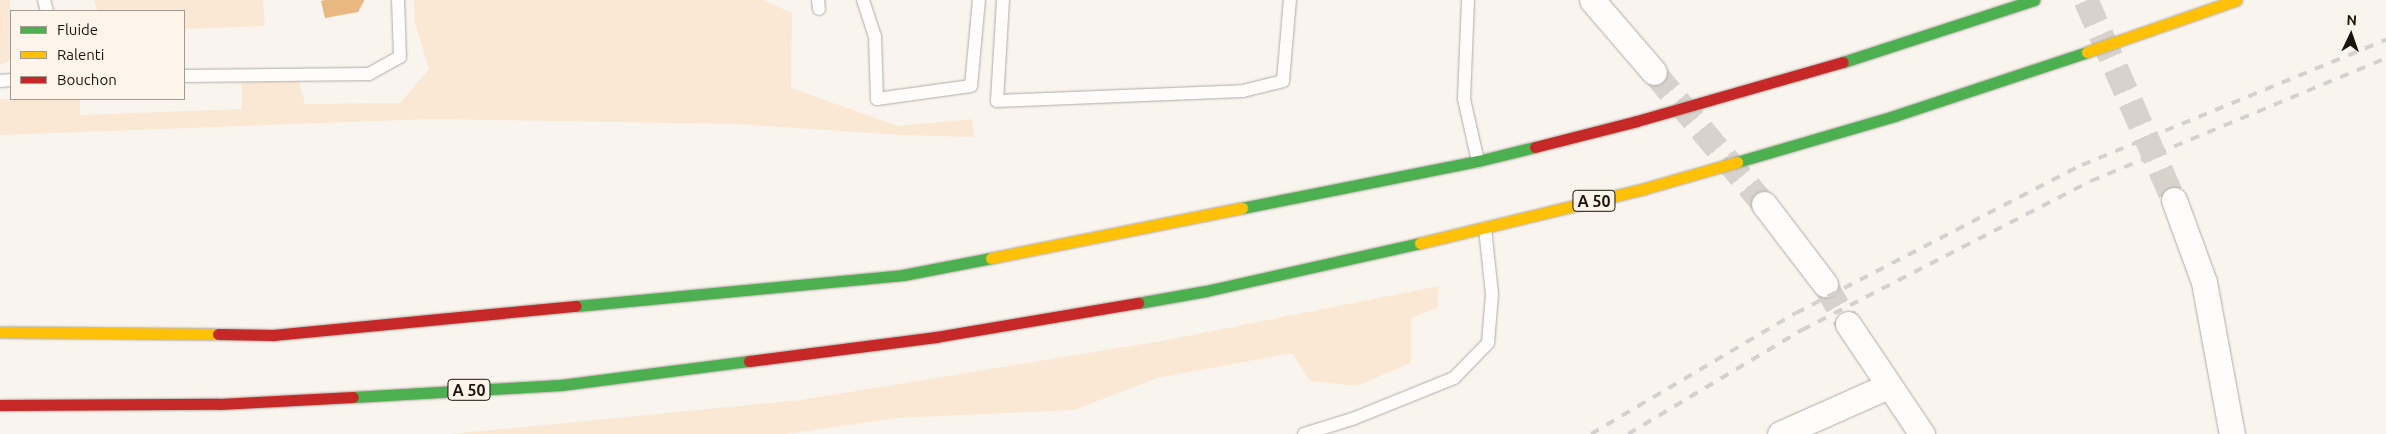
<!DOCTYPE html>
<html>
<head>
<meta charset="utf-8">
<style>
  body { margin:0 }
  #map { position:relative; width:2386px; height:434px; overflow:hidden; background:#f9f4ee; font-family:Ubuntu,sans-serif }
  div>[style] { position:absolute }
  .green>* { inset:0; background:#fae8d5 }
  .water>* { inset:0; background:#e8b880 }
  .street-tunnel>* { height:25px; margin-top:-12.5px; transform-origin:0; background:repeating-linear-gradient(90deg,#d8d2cc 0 25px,transparent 0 37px) }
  .roads { filter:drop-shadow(0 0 1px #b1aba4) drop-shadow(0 0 1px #b1aba4) }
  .lane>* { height:12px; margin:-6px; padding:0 6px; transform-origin:6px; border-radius:6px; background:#fefdfc }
  .street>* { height:25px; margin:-12.5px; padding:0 12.5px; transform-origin:12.5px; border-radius:12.5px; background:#fefdfc }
  .fast>* { height:11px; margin:-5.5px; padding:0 5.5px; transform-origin:5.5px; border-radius:5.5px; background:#4caf50 }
  .slow>* { height:11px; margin:-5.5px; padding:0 5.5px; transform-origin:5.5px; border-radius:5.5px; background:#ffc107 }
  .jam>* { height:11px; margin:-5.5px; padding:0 5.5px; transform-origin:5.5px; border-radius:5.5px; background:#c62828 }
  .rail>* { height:4px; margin-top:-2px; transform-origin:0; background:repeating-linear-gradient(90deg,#d3d1cf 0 9px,transparent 0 18px) }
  span { translate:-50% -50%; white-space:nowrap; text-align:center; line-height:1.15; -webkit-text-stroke:4.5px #fdf4ea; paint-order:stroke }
  .shield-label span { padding:1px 4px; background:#fdf4ea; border:1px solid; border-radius:4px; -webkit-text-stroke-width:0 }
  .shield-label { font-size:16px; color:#1b140b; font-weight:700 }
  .legend { position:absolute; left:10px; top:10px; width:175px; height:90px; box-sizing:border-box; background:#fdf4ea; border:1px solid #a39a91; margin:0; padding:6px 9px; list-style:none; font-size:15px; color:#1b140b }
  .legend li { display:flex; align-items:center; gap:10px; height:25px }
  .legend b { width:25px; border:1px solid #a39a91 }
  .north { position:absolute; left:2326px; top:10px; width:50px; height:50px; -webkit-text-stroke:4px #fdf4ea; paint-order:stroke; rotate:3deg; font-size:14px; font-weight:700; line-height:20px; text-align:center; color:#1b140b }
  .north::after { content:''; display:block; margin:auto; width:18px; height:22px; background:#1b140b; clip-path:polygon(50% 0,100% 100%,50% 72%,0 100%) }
</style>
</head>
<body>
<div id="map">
  <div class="green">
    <div style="clip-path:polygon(0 0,10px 0,11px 60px,0 65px)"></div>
    <div style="clip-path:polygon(94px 0,263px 0,265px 26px,184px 29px,184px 11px,98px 11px)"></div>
    <div style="clip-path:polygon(414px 0,763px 0,792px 13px,791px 88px,898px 126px,972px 119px,974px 137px,901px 135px,736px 124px,432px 119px,0 135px,0 99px,80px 99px,80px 115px,242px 109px,242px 83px,299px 81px,305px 104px,400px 103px,429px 69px,415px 23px)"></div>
    <div style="clip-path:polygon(1439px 286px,1437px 308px,1411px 318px,1411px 363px,1356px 386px,1310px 381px,1292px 353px,1157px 378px,1074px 410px,896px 418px,787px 434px,450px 434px,801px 400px,1167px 340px)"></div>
  </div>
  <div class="water">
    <div style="clip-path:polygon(325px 0,364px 0,364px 1px,358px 12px,325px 18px,321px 1px)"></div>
  </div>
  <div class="street-tunnel">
    <div style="left:2086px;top:0;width:219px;rotate:66.3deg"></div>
    <div style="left:1654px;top:72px;width:172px;rotate:50.2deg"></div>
    <div style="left:1825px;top:284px;width:46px;rotate:60.1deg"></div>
  </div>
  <div class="roads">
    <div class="lane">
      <div style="left:44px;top:0;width:11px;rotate:75deg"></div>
      <div style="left:818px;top:0;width:9px;rotate:84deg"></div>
      <div style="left:863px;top:0;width:38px;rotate:72deg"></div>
      <div style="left:875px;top:36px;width:63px;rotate:88.2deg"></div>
      <div style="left:877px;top:99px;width:95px;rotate:-7.9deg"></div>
      <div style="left:971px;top:86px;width:86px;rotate:-84.7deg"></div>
      <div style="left:1003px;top:0;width:101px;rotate:93.4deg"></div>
      <div style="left:997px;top:101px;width:246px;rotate:-2.3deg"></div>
      <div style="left:1243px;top:91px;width:41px;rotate:-14deg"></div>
      <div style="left:1283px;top:81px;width:81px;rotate:-85.1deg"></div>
      <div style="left:1468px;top:0;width:99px;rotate:92.3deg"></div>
      <div style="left:1464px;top:99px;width:64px;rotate:77.3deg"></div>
      <div style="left:184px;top:76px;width:185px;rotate:-0.6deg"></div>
      <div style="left:369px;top:74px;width:35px;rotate:-29deg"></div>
      <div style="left:400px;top:57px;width:57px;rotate:-92deg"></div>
      <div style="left:0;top:81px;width:11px;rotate:-5deg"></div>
      <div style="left:1304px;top:434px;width:53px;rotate:-17.4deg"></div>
      <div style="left:1355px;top:418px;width:107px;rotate:-22deg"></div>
      <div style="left:1454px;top:378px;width:49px;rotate:-45.8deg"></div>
      <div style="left:1488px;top:343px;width:49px;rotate:-85.3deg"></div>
      <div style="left:1492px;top:294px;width:66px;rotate:-96.1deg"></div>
    </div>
    <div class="street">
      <div style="left:1592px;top:0;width:95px;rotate:49.3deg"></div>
      <div style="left:2174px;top:200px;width:87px;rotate:69.9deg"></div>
      <div style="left:2204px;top:282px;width:155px;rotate:79.6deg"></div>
      <div style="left:1764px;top:204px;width:101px;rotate:52.7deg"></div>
      <div style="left:1848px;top:324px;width:133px;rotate:56.1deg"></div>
      <div style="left:1780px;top:434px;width:118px;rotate:-24deg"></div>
    </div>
    <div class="fast">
      <div style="left:1843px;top:62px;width:201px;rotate:-18deg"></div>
      <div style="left:1737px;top:162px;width:164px;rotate:-16.3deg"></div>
      <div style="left:1894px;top:116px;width:203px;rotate:-18.3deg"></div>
      <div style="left:1242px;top:208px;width:241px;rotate:-11.3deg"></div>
      <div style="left:1478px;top:161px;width:59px;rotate:-13.8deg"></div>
      <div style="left:1138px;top:303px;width:69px;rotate:-10deg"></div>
      <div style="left:1206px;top:291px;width:219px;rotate:-12.6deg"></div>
      <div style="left:576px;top:306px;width:328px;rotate:-5.4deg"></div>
      <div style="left:903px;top:275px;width:90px;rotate:-10.9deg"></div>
      <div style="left:353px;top:397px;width:208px;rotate:-3.3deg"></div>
      <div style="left:561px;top:385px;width:190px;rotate:-7.3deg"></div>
    </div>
    <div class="slow">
      <div style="left:2087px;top:52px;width:158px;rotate:-19.2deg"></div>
      <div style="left:1420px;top:243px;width:229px;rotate:-13.6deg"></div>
      <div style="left:1643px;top:189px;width:98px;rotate:-16deg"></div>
      <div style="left:991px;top:258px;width:256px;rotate:-11.3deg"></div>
      <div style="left:0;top:332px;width:218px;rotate:0.5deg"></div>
    </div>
    <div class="jam">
      <div style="left:1535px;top:147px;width:105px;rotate:-14.3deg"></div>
      <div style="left:1637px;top:121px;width:214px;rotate:-16deg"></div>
      <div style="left:218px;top:334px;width:55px;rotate:1deg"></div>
      <div style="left:273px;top:335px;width:304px;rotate:-5.5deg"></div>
      <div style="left:749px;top:361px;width:189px;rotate:-7.3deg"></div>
      <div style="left:936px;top:337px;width:205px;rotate:-9.6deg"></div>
      <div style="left:0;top:405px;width:219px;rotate:-0.3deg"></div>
      <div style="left:219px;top:404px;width:134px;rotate:-3deg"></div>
    </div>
  </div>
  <div class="rail">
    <div style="left:1591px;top:434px;width:238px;rotate:-30.6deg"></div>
    <div style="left:1796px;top:313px;width:322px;rotate:-27.4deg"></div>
    <div style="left:2082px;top:165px;width:329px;rotate:-22.4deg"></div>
    <div style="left:1628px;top:434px;width:203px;rotate:-30.9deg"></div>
    <div style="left:1802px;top:330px;width:325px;rotate:-27.3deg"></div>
    <div style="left:2091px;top:181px;width:320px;rotate:-22.6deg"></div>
  </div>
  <div class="shield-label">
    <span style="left:1594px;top:201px">A 50</span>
    <span style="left:469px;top:390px">A 50</span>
  </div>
  <ul class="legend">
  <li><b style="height:6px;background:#4caf50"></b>Fluide</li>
  <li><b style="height:6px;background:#ffc107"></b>Ralenti</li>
  <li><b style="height:6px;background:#c62828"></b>Bouchon</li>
  </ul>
  <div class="north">N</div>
</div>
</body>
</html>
